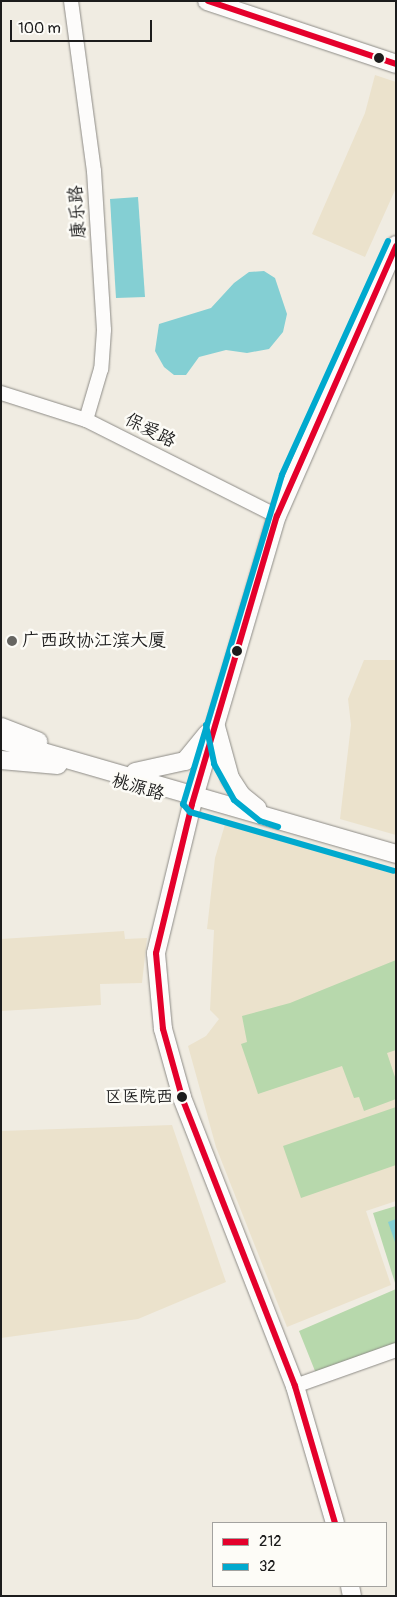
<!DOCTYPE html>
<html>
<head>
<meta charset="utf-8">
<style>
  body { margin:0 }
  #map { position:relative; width:397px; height:1597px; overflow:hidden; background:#f0ece2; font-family:Pangolin,"LXGW WenKai TC",sans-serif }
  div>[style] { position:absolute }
  .built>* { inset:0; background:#ebe2cc }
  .green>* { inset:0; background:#b7d8ac }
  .water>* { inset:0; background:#84cfd3 }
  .roads { filter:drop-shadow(0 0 1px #8d8b86) drop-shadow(0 0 1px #8d8b86) }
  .minor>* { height:14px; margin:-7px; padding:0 7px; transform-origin:7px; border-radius:7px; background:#fdfcfb }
  .major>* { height:18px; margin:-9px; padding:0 9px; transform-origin:9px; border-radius:9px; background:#fdfcfb }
  .bus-1>* { height:6px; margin:-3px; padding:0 3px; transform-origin:3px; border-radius:3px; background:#e4002b }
  .bus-2>* { height:6px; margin:-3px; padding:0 3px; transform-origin:3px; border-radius:3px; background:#00a9ce }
  .dots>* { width:14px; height:14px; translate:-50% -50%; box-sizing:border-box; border:2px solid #fdfcf7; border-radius:50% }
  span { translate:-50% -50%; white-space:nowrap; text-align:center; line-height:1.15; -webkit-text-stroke:5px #fdfcf7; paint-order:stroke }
  .bus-label { font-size:17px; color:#1c1c1c }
  .right { translate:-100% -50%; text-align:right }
  .street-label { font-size:18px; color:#1c1c1c }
  .poi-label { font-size:18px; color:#1c1c1c }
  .left { translate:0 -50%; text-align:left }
  .frame { position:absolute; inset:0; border:2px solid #1c1c1c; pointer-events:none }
  .legend { position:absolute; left:212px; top:1522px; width:175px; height:65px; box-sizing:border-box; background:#fdfcf7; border:1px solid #a3a29f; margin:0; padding:6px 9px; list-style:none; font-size:15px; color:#1c1c1c }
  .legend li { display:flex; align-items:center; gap:10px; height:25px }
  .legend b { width:25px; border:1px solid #a3a29f }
  .scale { position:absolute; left:10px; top:20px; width:142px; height:22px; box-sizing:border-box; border:2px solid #1c1c1c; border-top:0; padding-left:6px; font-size:15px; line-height:18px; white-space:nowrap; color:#1c1c1c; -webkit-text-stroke:4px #fdfcf7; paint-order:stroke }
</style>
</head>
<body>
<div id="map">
  <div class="built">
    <div style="clip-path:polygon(375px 75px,396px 82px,396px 188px,365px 257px,312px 234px,365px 113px)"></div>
    <div style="clip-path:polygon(364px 660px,396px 660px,396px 835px,340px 819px,351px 725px,348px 699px)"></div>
    <div style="clip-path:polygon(226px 821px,396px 870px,396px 1201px,366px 1211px,391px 1285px,287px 1327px,216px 1147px,188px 1046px,206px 1036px,219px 1019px,210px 1010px,214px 930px,207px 929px,215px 858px)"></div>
    <div style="clip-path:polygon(124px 931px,125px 939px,147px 938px,142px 983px,100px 984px,101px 1005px,1px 1011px,1px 939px)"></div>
    <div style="clip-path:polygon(172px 1125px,226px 1282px,138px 1319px,1px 1338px,1px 1131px)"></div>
  </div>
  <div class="green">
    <div style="clip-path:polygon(396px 960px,396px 1050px,387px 1053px,396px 1080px,396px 1099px,364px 1111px,359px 1097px,354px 1098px,342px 1066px,258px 1094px,241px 1044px,247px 1042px,242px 1016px,290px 1003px)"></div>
    <div style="clip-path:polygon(396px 1107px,396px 1165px,301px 1198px,283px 1146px)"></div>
    <div style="clip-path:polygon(396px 1206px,396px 1286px,373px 1213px)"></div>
    <div style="clip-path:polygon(396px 1289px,396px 1356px,319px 1381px,299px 1331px)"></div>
  </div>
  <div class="water">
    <div style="clip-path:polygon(138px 197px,145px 297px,116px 298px,110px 199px)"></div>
    <div style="clip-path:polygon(264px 271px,275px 278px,287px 314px,283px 332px,269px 349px,247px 353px,226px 350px,199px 357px,186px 375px,174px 375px,164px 367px,155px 351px,159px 324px,211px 308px,234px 283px,249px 272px)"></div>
    <div style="clip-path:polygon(396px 1219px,396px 1242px,395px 1242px,388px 1222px)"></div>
  </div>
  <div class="roads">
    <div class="minor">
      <div style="left:71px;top:1px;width:172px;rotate:82.3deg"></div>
      <div style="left:94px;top:171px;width:159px;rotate:86.4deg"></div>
      <div style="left:104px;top:330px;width:39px;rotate:94deg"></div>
      <div style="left:101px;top:369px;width:53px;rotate:106.4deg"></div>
      <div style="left:1px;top:393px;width:89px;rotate:17.6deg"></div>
      <div style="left:86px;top:420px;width:214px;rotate:26.7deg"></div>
      <div style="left:295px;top:1386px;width:107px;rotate:-19.6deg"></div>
    </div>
    <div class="major">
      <div style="left:207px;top:1px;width:199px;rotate:18.4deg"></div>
      <div style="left:1px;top:727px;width:40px;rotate:21deg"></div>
      <div style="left:216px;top:727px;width:53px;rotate:74.6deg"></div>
      <div style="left:230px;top:778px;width:20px;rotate:57deg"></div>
      <div style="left:241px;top:795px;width:21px;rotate:39deg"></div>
      <div style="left:1px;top:740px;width:411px;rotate:16.1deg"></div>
      <div style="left:1px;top:760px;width:57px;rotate:5deg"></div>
      <div style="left:135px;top:772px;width:51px;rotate:-12.4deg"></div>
      <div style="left:185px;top:761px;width:35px;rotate:-51deg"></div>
      <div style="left:335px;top:1523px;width:143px;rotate:-106.3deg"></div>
      <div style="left:295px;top:1386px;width:310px;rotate:-111.4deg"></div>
      <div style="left:182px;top:1097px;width:71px;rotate:-105.6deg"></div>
      <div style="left:163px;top:1029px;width:76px;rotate:-95.3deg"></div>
      <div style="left:156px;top:953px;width:153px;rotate:-76.4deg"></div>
      <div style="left:192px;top:804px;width:300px;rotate:-73.6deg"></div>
      <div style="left:277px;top:516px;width:296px;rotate:-66.3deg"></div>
      <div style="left:350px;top:1586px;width:10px;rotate:79deg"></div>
    </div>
  </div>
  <div class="bus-1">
    <div style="left:208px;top:1px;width:198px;rotate:18.5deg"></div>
    <div style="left:335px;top:1523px;width:143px;rotate:-106.3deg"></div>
    <div style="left:295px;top:1386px;width:310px;rotate:-111.4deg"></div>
    <div style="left:182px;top:1097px;width:71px;rotate:-105.6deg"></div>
    <div style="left:163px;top:1029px;width:76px;rotate:-95.3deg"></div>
    <div style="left:156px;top:953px;width:153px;rotate:-76.4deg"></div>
    <div style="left:192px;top:804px;width:300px;rotate:-73.6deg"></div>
    <div style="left:277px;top:516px;width:295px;rotate:-66.2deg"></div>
  </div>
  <div class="bus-2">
    <div style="left:388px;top:241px;width:257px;rotate:114.4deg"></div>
    <div style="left:282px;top:475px;width:344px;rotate:106.7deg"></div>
    <div style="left:183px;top:804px;width:11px;rotate:49deg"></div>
    <div style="left:190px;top:812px;width:212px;rotate:16.1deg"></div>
    <div style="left:206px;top:725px;width:40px;rotate:78deg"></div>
    <div style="left:214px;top:764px;width:41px;rotate:60.9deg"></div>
    <div style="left:234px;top:800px;width:33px;rotate:39deg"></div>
    <div style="left:260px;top:821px;width:19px;rotate:18deg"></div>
  </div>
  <div class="dots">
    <div style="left:379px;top:58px;background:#1c1c1c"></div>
    <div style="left:12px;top:641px;background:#666561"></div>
    <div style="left:237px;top:651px;background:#1c1c1c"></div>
    <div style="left:182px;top:1097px;background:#1c1c1c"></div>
  </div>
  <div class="bus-label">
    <span class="right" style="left:173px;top:1097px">区医院西</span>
  </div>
  <div class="street-label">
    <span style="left:78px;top:212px;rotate:-94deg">康乐路</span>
    <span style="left:150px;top:431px;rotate:27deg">保爱路</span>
    <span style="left:138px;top:788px;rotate:16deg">桃源路</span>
  </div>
  <div class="poi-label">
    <span class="left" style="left:22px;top:641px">广西政协江滨大厦</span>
  </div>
  <div class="frame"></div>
  <ul class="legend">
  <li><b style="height:6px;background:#e4002b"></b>212</li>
  <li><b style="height:6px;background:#00a9ce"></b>32</li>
  </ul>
  <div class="scale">100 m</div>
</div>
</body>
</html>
